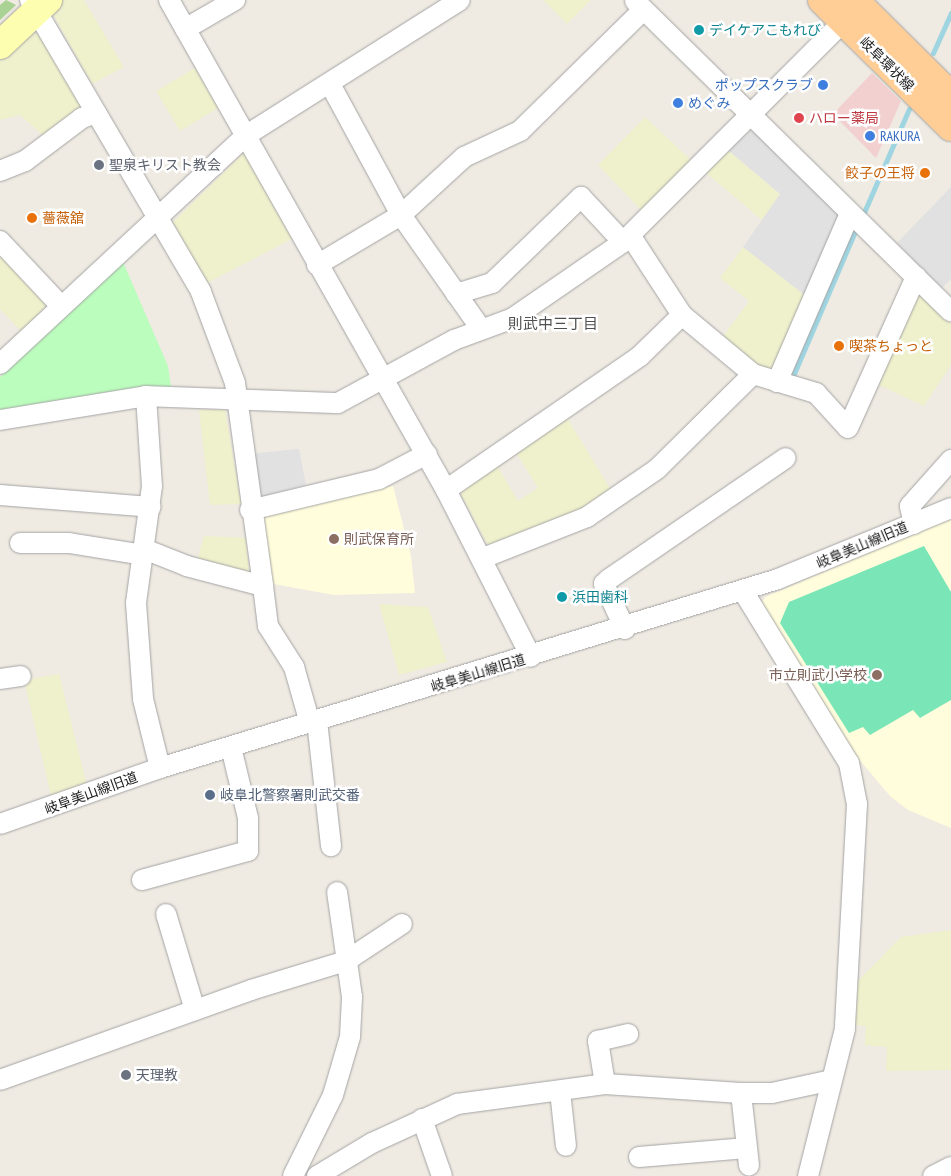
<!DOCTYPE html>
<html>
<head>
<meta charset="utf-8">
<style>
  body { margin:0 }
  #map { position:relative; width:951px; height:1176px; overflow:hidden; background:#efeae2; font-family:"PT Sans Narrow","Noto Sans JP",sans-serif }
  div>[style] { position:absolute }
  .commercial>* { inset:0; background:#f2d0d0 }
  .education>* { inset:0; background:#fffddb }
  .farmland>* { inset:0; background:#eff0cc }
  .forest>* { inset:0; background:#a9d294 }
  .park>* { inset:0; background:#bbfdbd }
  .pitch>* { inset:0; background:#7ae5b7 }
  .parking>* { inset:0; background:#e1e1e1 }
  .stream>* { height:5px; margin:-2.5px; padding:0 2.5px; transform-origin:2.5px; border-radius:2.5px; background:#9fd5e1 }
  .roads { filter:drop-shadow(0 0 1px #a4a4a4) drop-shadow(0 0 1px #a4a4a4) }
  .street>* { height:20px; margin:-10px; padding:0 10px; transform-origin:10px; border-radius:10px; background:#fff }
  .secondary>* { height:28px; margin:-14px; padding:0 14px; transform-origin:14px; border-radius:14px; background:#fefeb1 }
  .primary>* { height:28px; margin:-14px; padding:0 14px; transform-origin:14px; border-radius:14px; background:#ffce97 }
  .dots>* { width:14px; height:14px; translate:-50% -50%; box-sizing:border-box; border:2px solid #fff; border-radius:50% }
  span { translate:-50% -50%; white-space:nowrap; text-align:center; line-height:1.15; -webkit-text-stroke:5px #fff; paint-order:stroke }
  .culture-label { font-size:14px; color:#0d838f }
  .left { translate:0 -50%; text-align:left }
  .street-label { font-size:14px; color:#1d1d1d }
  .shop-label { font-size:14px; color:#366cbe }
  .right { translate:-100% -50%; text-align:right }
  .health-label { font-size:14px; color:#be3a42 }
  .worship-label { font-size:14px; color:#5b616d }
  .food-label { font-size:14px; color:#c56008 }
  .education-label { font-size:14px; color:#785e54 }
  .service-label { font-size:14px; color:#4e5e75 }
  .neighbourhood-label { font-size:15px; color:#505050 }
</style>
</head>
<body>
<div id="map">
  <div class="commercial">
    <div style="clip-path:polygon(872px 73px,901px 101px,876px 158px,833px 114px)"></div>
  </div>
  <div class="education">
    <div style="clip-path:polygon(393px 486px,411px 556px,415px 593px,334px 595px,268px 583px,259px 522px,264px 516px)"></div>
    <div style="clip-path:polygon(951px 518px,951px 828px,908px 810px,890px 796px,846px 744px,760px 607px,765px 597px)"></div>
  </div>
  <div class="farmland">
    <div style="clip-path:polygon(57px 0,84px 0,124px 67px,92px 84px,53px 14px)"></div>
    <div style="clip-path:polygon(543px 0,591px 0,567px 24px)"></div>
    <div style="clip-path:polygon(29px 32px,41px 35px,82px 106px,46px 138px,20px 115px,0 120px,0 60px)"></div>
    <div style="clip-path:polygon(195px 68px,218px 108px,180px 131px,156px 91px)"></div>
    <div style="clip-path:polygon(645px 117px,694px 163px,643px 212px,598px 165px)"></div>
    <div style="clip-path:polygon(728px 150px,780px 194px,762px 220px,705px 172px)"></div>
    <div style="clip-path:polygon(244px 153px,292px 239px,207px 283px,173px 222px)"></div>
    <div style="clip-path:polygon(743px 247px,806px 296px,773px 369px,764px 373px,722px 338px,749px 301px,720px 278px)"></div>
    <div style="clip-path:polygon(0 254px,47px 304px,22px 332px,0 309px)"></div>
    <div style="clip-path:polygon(923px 295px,951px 323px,951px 365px,924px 406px,877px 384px,917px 296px)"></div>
    <div style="clip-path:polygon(199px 410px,225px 410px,241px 504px,210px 505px)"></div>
    <div style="clip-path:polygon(566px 416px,611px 490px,574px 513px,494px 546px,488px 545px,461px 494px,463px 487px,496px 464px,518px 501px,538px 488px,515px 451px)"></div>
    <div style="clip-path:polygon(204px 536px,246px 538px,249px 572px,197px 561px)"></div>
    <div style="clip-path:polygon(379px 604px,428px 607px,447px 662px,399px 675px)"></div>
    <div style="clip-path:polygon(59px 674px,87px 785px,51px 796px,24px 680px)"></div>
    <div style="clip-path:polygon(951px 930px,951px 1070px,886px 1071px,887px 1047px,865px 1045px,866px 1026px,854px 1025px,858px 981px,901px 937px)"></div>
  </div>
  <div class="forest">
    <div style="clip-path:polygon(6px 0,16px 5px,0 20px,0 5px)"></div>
  </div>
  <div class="park">
    <div style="clip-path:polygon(123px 262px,168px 366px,171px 387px,0 412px,0 377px)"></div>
  </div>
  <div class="pitch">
    <div style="clip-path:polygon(924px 546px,951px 592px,951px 700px,920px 718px,913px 710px,870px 735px,863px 727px,849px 733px,780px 623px,789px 602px)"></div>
  </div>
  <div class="parking">
    <div style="clip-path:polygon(754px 128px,840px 215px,806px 296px,743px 247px,780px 194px,728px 150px)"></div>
    <div style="clip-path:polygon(951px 187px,951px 279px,941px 289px,897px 243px)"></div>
    <div style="clip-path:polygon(299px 449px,306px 485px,260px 497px,250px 454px)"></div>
  </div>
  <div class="stream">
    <div style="left:933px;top:53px;width:44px;rotate:-65.8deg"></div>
    <div style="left:862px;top:217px;width:118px;rotate:-66.5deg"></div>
    <div style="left:793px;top:376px;width:162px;rotate:-66.8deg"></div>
  </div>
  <div class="roads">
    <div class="street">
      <div style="left:30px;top:0;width:338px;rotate:59.6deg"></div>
      <div style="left:201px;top:292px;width:97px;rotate:69.5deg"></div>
      <div style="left:235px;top:383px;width:205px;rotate:82.1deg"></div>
      <div style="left:263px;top:586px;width:79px;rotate:-165.3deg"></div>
      <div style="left:187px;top:566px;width:46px;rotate:-158.4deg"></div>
      <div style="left:169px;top:0;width:563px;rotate:60.52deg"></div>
      <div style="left:446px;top:490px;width:187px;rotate:63deg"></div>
      <div style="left:635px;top:1px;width:443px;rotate:44.5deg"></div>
      <div style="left:185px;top:29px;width:58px;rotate:-30.1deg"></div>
      <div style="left:330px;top:84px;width:149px;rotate:61.5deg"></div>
      <div style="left:401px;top:215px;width:86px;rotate:-42.6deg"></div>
      <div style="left:464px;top:157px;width:62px;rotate:-24.9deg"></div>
      <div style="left:520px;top:131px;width:173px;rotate:-44.5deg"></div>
      <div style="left:0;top:171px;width:27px;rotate:-22deg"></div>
      <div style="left:25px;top:161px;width:71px;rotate:-37deg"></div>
      <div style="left:82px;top:118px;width:15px;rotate:-20deg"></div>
      <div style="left:0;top:241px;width:89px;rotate:46.8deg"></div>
      <div style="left:317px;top:265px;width:98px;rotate:-30.8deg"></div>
      <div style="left:401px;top:215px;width:139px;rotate:54.9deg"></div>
      <div style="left:456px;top:294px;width:38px;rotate:-17deg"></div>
      <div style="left:492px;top:283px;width:124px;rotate:-44deg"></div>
      <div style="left:581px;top:197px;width:62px;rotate:47deg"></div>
      <div style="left:0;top:364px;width:335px;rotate:-42.9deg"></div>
      <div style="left:245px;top:136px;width:254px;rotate:-32.3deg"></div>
      <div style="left:753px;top:374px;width:66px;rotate:16.8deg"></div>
      <div style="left:816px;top:393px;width:47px;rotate:47.6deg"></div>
      <div style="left:848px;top:428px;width:166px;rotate:-65.8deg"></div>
      <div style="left:777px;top:382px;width:184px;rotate:-66.6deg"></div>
      <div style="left:146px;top:396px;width:90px;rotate:86.2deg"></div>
      <div style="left:152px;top:486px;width:118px;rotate:97.8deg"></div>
      <div style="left:136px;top:603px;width:96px;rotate:85.8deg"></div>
      <div style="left:143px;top:699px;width:71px;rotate:76.2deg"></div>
      <div style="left:0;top:420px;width:148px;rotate:-9.3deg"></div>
      <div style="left:146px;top:396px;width:192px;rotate:2.1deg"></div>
      <div style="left:338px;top:403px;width:132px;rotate:-28.5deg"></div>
      <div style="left:454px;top:340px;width:63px;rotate:-20.4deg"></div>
      <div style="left:513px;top:318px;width:134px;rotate:-34.6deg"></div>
      <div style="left:623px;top:242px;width:313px;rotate:-45deg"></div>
      <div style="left:446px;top:490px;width:236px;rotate:-34.6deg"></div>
      <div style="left:640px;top:356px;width:59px;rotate:-44.3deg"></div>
      <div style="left:0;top:495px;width:151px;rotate:4.5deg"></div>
      <div style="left:250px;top:510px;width:133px;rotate:-13.5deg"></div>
      <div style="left:379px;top:479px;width:54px;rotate:-27.5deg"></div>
      <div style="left:914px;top:524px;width:18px;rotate:-103deg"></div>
      <div style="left:910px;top:506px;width:62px;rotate:-48.3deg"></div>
      <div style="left:20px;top:543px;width:49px"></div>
      <div style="left:69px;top:543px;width:75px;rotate:9.2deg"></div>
      <div style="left:483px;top:558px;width:112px;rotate:-21.5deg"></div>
      <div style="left:587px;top:517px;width:85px;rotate:-34.4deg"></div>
      <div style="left:657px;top:469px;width:135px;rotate:-44.7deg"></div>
      <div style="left:753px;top:374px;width:92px;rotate:-140.3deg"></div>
      <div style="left:682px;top:315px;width:95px;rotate:-123deg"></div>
      <div style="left:263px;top:586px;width:40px;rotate:82.9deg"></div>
      <div style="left:268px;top:626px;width:49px;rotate:57.6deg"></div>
      <div style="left:294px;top:667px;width:58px;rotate:74.1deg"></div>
      <div style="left:743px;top:591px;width:202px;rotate:58.4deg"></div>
      <div style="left:849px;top:763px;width:42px;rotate:79deg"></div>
      <div style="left:857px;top:804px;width:225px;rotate:93.1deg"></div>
      <div style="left:845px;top:1029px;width:152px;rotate:104.1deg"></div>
      <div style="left:625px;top:629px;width:50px;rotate:-115deg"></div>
      <div style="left:604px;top:584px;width:7px;rotate:-45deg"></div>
      <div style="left:609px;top:579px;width:214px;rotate:-34.4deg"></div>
      <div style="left:0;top:679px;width:21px;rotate:-8deg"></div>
      <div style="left:317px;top:721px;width:126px;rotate:83.6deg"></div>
      <div style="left:0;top:824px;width:170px;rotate:-19.3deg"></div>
      <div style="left:160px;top:768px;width:646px;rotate:-17deg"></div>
      <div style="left:778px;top:579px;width:187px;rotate:-22.3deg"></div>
      <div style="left:142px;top:880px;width:110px;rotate:-15.3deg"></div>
      <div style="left:248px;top:851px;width:33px;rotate:-90deg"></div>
      <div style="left:248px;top:818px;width:73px;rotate:-103.5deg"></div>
      <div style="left:166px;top:914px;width:100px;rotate:73.2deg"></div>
      <div style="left:0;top:1080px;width:267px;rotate:-19.7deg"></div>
      <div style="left:251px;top:990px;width:99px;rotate:-17deg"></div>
      <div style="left:346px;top:961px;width:67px;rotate:-33.5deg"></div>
      <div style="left:605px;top:1084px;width:44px;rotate:-99.2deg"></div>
      <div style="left:598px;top:1041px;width:31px;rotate:-13deg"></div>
      <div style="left:560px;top:1091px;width:55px;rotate:83.8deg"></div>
      <div style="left:741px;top:1093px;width:73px;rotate:83.7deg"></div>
      <div style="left:422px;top:1119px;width:60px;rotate:70.7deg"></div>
      <div style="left:639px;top:1157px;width:108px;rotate:-4.8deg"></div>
      <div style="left:293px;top:1176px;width:90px;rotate:-63.7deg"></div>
      <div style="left:333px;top:1095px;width:60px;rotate:-73.7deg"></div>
      <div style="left:350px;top:1037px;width:40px;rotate:-87.1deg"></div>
      <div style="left:352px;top:997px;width:106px;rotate:-98.1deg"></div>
      <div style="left:317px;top:1176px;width:64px;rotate:-31deg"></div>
      <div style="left:372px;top:1143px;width:94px;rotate:-24.6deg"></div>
      <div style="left:457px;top:1104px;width:149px;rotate:-7.7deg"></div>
      <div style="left:605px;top:1084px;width:136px;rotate:3.8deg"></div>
      <div style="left:741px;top:1093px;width:31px"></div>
      <div style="left:772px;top:1093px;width:61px;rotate:-12.2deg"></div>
      <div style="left:933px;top:1176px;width:20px;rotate:-27deg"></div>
    </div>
    <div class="secondary">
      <div style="left:0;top:45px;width:66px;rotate:-43.2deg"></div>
    </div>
    <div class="primary">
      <div style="left:822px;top:0;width:181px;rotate:44.6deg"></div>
      <div style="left:854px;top:0;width:136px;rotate:44.7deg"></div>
    </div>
  </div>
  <div class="dots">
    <div style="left:699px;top:30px;background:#0f9aa8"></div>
    <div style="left:823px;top:85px;background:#3f7fe0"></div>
    <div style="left:678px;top:103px;background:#3f7fe0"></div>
    <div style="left:799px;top:118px;background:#e0444e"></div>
    <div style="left:870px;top:136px;background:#3f7fe0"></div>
    <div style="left:99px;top:165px;background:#6b7280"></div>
    <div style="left:925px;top:173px;background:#e8710a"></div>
    <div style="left:32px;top:218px;background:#e8710a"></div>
    <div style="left:839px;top:346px;background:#e8710a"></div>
    <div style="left:334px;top:539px;background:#8d6e63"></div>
    <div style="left:562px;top:597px;background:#0f9aa8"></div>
    <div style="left:877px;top:675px;background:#8d6e63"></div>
    <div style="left:210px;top:795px;background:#5c6f8a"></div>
    <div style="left:126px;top:1075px;background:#6b7280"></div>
  </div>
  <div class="culture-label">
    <span class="left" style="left:709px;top:30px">デイケアこもれび</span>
    <span class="left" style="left:572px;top:597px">浜田歯科</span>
  </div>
  <div class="street-label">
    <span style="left:887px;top:64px;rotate:45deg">岐阜環状線</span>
    <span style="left:862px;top:545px;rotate:-23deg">岐阜美山線旧道</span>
    <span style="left:478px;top:673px;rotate:-17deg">岐阜美山線旧道</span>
    <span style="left:91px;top:793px;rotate:-20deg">岐阜美山線旧道</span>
  </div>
  <div class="shop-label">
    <span class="right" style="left:813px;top:85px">ポップスクラブ</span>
    <span class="left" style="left:688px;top:103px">めぐみ</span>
    <span class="left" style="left:880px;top:136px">RAKURA</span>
  </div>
  <div class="health-label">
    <span class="left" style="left:809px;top:118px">ハロー薬局</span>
  </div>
  <div class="worship-label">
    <span class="left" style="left:109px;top:165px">聖泉キリスト教会</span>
    <span class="left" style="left:136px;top:1075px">天理教</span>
  </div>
  <div class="food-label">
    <span class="right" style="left:915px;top:173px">餃子の王将</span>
    <span class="left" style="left:42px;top:218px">薔薇舘</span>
    <span class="left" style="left:849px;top:346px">喫茶ちょっと</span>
  </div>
  <div class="education-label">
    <span class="left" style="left:344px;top:539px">則武保育所</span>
    <span class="right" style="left:867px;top:675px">市立則武小学校</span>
  </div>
  <div class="service-label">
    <span class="left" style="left:220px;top:795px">岐阜北警察署則武交番</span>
  </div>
  <div class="neighbourhood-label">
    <span style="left:553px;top:324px">則武中三丁目</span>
  </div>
</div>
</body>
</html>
